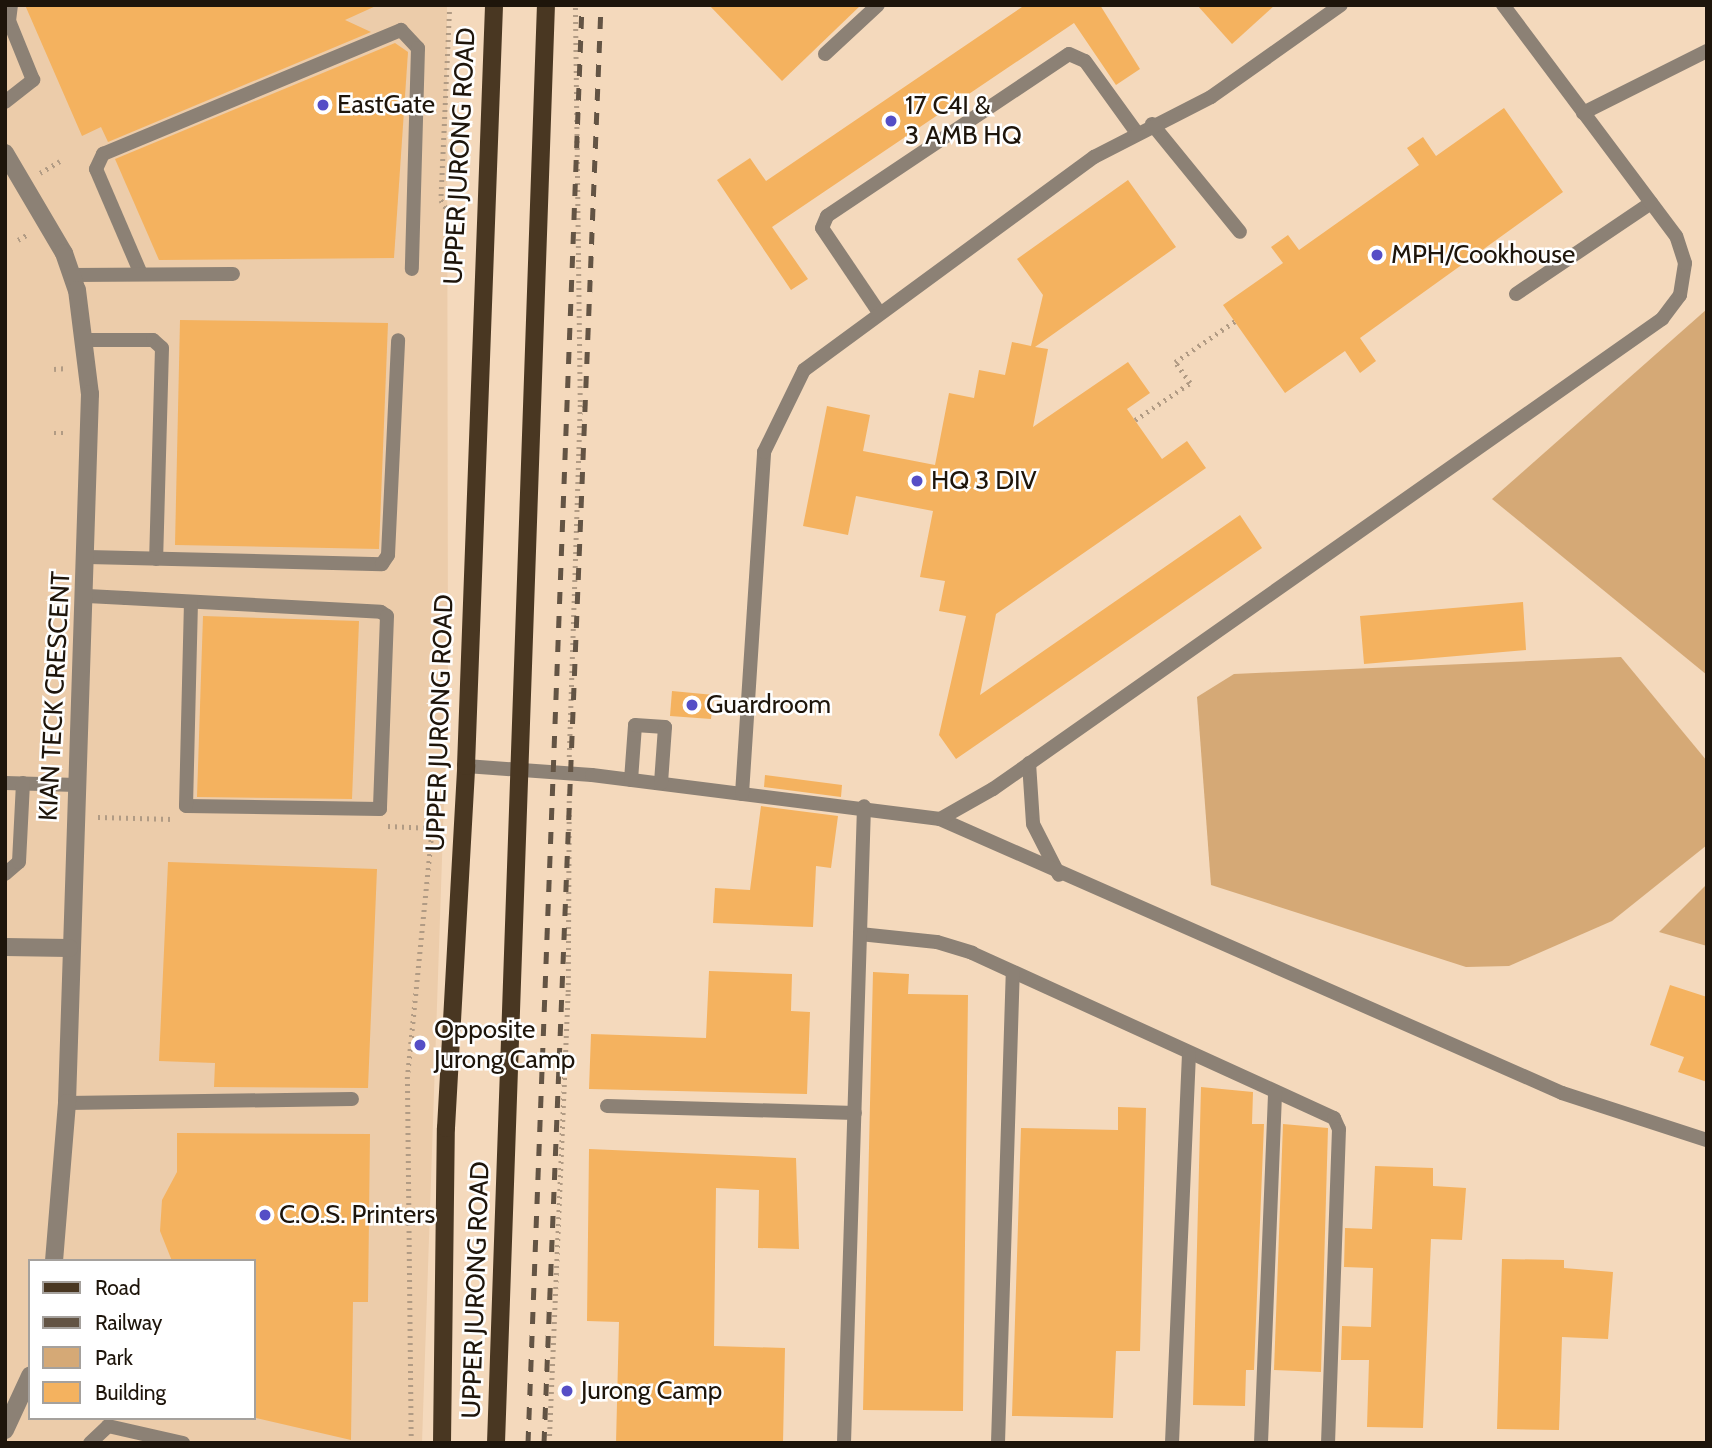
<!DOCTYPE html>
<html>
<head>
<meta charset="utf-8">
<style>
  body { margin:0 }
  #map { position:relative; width:1712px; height:1448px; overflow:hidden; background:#f4d9bc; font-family:Cabin,sans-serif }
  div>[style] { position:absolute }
  .built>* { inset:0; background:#ecccaa }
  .green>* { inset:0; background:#d5a976 }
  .building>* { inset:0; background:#f4b25f }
  .path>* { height:4.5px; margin-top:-2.25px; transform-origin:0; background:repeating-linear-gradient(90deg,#b19b84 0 2px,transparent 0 7px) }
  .service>* { height:14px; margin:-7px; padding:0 7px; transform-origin:7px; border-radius:7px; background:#8c8175 }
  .minor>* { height:18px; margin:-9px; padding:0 9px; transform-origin:9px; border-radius:9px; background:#8c8175 }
  .primary>* { height:18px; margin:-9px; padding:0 9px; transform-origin:9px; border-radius:9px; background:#493722 }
  .rail>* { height:5px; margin-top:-2.5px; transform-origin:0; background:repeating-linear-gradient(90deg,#635444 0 12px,transparent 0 24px) }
  .dots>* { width:19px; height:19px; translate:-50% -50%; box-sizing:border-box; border:4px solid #fff; border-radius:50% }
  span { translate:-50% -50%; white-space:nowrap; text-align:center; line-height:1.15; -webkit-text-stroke:5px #fff; paint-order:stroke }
  .poi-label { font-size:26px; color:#1e150b }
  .left { translate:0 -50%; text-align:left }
  .street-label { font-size:26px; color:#1e150b }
  .frame { position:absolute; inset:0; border:7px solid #1e150b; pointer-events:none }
  .legend { position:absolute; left:28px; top:1259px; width:228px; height:161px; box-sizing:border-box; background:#fff; border:2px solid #a5a19d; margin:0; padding:9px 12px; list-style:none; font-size:21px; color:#1e150b }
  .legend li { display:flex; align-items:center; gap:14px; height:35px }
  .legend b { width:35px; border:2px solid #a5a19d }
</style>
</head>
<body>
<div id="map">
  <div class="built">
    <div style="clip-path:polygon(evenodd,5px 5px,447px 5px,448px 684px,422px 1443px,5px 1443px,5px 5px,30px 1261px,254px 1261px,254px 1418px,30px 1418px,30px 1261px)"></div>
  </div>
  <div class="green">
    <div style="clip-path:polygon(1707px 309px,1707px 675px,1492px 499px)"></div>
    <div style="clip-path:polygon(1621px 657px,1707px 761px,1707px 845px,1612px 921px,1509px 966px,1466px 967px,1211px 885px,1197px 697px,1234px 674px)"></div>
    <div style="clip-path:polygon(1707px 884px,1707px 946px,1659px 932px)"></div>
  </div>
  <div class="building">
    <div style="clip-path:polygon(25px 5px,378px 5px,345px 20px,371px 32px,108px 142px,101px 127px,82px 136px)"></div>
    <div style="clip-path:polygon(709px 5px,861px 5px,782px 81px)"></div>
    <div style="clip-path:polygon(1025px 5px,1100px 5px,1140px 69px,1116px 85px,1074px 23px,772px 227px,808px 279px,791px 290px,717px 180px,750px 158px,766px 181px)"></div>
    <div style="clip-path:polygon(1197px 5px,1275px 5px,1232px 44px)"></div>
    <div style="clip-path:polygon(395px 43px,408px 52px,394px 258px,159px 260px,115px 159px)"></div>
    <div style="clip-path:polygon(1504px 108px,1563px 192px,1360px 338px,1376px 361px,1360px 373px,1345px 351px,1285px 393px,1223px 305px,1283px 263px,1271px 247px,1288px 235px,1299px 250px,1419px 165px,1407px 148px,1423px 137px,1436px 156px)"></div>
    <div style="clip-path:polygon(1128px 180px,1176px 247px,1035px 347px,1048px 349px,1033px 427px,1128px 362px,1150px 393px,1127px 409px,1162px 459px,1187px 441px,1206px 468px,996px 614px,980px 695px,1240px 515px,1262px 548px,956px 759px,939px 735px,966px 616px,939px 611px,945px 581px,920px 577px,933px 511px,856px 496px,848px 535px,803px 526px,827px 406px,870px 415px,863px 451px,935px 465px,949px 393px,974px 398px,979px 370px,1005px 375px,1012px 342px,1031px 346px,1043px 295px,1017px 259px)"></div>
    <div style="clip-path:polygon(180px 320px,388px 323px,379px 549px,175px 545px)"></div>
    <div style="clip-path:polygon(1523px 602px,1526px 650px,1364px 664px,1360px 616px)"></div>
    <div style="clip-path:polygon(203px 616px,359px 621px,352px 799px,197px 797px)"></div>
    <div style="clip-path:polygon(672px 691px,714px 695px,711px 719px,670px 716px)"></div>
    <div style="clip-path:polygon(765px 775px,842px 785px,841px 797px,764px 787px)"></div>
    <div style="clip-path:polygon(761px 806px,838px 816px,831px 868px,816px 866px,813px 927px,713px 923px,715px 888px,750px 890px)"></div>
    <div style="clip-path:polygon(168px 862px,377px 869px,368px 1088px,214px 1087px,215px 1063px,159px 1061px)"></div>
    <div style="clip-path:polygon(709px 971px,792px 974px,791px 1011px,810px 1012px,807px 1094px,589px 1089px,591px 1034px,706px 1038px)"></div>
    <div style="clip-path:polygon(873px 972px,909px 974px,908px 994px,968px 995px,963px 1411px,863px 1410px)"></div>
    <div style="clip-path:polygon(1670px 985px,1707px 997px,1707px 1082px,1678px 1072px,1684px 1057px,1650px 1045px)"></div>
    <div style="clip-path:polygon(1201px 1087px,1253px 1092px,1252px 1124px,1264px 1124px,1254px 1370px,1246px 1370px,1245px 1406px,1193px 1405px)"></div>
    <div style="clip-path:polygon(1118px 1107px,1146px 1108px,1140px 1351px,1116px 1351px,1113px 1418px,1012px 1416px,1021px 1128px,1118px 1130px)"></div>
    <div style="clip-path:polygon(1283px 1124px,1328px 1128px,1321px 1372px,1274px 1370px)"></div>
    <div style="clip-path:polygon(177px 1133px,370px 1134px,368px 1302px,353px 1302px,351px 1440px,256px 1418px,254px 1261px,172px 1261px,160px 1231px,162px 1200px,177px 1172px)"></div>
    <div style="clip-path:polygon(589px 1149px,796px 1158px,799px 1249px,758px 1248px,759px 1190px,716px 1188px,714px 1346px,785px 1348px,783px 1443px,616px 1443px,619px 1322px,587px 1321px)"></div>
    <div style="clip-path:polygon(1375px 1166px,1433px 1168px,1433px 1186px,1466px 1188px,1462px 1240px,1431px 1239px,1423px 1428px,1367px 1427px,1369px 1360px,1341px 1360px,1342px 1326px,1371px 1327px,1373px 1268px,1344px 1267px,1345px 1228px,1372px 1229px)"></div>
    <div style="clip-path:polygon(1502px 1259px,1564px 1260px,1564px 1268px,1613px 1272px,1608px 1339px,1562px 1337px,1559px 1430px,1497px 1429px)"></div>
  </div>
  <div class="path">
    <div style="left:450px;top:5px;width:195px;rotate:92.6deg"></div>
    <div style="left:441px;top:200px;width:28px;rotate:58deg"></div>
    <div style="left:40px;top:173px;width:23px;rotate:-31deg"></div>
    <div style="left:18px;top:240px;width:12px;rotate:-31deg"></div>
    <div style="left:54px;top:369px;width:13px;rotate:-4deg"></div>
    <div style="left:1135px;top:420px;width:66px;rotate:-33.9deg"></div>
    <div style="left:1190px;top:383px;width:26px;rotate:-126deg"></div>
    <div style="left:1175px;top:362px;width:73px;rotate:-34.3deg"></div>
    <div style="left:54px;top:433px;width:14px"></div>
    <div style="left:569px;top:757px;width:355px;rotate:-88.2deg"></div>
    <div style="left:580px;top:402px;width:397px;rotate:-90.7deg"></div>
    <div style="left:98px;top:817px;width:75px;rotate:1.5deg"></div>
    <div style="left:388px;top:826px;width:44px;rotate:2.6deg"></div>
    <div style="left:411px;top:1443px;width:364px;rotate:-90.6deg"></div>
    <div style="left:407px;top:1079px;width:252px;rotate:-84.3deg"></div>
    <div style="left:432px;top:828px;width:12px;rotate:5deg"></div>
    <div style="left:549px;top:1443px;width:451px;rotate:-87.6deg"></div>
    <div style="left:568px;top:992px;width:202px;rotate:-89.7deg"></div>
  </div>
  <div class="service">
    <div style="left:825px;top:54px;width:72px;rotate:-42.8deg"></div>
    <div style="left:5px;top:102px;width:36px;rotate:-38deg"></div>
    <div style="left:33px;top:80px;width:64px;rotate:-112.1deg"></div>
    <div style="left:9px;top:21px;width:16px;rotate:-83deg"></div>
    <div style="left:1583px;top:113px;width:139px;rotate:-26.6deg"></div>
    <div style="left:1152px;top:124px;width:139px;rotate:50.8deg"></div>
    <div style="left:141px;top:274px;width:114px;rotate:-113.2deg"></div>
    <div style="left:96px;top:169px;width:17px;rotate:-65deg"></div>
    <div style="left:103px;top:154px;width:323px;rotate:-22.6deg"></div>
    <div style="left:401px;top:30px;width:25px;rotate:47deg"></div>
    <div style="left:418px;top:48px;width:221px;rotate:91.6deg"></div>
    <div style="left:72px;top:275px;width:161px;rotate:-0.4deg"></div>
    <div style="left:1516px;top:294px;width:163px;rotate:-34deg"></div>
    <div style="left:878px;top:311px;width:100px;rotate:-124deg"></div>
    <div style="left:822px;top:228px;width:13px;rotate:-67deg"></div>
    <div style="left:827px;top:216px;width:291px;rotate:-33.8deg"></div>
    <div style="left:1069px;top:54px;width:17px;rotate:24deg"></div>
    <div style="left:1085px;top:61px;width:89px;rotate:54.2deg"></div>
    <div style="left:83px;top:340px;width:70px"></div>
    <div style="left:153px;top:340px;width:12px;rotate:42deg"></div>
    <div style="left:162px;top:348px;width:211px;rotate:91.6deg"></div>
    <div style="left:88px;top:557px;width:294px;rotate:1.4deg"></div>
    <div style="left:382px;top:564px;width:11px;rotate:-56deg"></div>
    <div style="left:388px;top:555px;width:215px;rotate:-87.3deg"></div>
    <div style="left:87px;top:596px;width:39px;rotate:3deg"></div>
    <div style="left:126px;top:598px;width:255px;rotate:3.1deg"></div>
    <div style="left:381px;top:612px;width:7px;rotate:34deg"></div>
    <div style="left:387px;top:616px;width:193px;rotate:92.1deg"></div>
    <div style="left:380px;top:809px;width:194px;rotate:-179.1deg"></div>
    <div style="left:186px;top:806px;width:204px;rotate:-88.6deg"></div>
    <div style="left:1029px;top:763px;width:61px;rotate:86.2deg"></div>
    <div style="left:1033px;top:824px;width:57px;rotate:63deg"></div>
    <div style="left:466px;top:766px;width:126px;rotate:4.1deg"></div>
    <div style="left:592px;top:775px;width:351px;rotate:7.2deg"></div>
    <div style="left:940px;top:819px;width:680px;rotate:23.77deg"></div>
    <div style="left:1562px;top:1093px;width:152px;rotate:18deg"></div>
    <div style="left:631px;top:780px;width:55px;rotate:-85.8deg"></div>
    <div style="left:635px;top:725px;width:30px;rotate:4deg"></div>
    <div style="left:665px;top:727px;width:56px;rotate:94.1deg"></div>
    <div style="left:5px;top:783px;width:72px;rotate:1.6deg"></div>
    <div style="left:742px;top:794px;width:343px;rotate:-86.3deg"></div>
    <div style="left:764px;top:452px;width:91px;rotate:-64deg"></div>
    <div style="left:804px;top:370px;width:360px;rotate:-36.3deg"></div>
    <div style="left:1094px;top:157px;width:131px;rotate:-27.1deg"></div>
    <div style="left:1211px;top:97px;width:159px;rotate:-35.3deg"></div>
    <div style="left:940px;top:819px;width:61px;rotate:-29.5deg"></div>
    <div style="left:993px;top:789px;width:818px;rotate:-35.09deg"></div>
    <div style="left:1662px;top:319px;width:30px;rotate:-53deg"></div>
    <div style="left:1680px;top:295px;width:32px;rotate:-81deg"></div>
    <div style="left:1685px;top:263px;width:28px;rotate:-108deg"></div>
    <div style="left:1676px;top:236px;width:289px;rotate:-126.8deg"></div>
    <div style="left:5px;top:874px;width:18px;rotate:-41deg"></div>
    <div style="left:19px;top:862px;width:79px;rotate:-87.1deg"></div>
    <div style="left:860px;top:934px;width:77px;rotate:5.9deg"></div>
    <div style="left:937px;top:942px;width:37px;rotate:17deg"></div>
    <div style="left:972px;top:953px;width:398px;rotate:24.5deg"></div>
    <div style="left:1334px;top:1118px;width:12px;rotate:66deg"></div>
    <div style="left:1339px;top:1129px;width:314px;rotate:92deg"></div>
    <div style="left:67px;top:1103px;width:285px;rotate:-0.8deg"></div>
    <div style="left:607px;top:1106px;width:248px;rotate:1.6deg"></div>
    <div style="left:90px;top:1443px;width:25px;rotate:-43deg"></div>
    <div style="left:108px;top:1426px;width:77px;rotate:12.8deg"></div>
    <div style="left:844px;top:1443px;width:637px;rotate:-88.2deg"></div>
    <div style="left:998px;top:1443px;width:471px;rotate:-88.2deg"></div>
    <div style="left:1172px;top:1443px;width:390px;rotate:-87.5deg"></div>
    <div style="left:1261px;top:1443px;width:351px;rotate:-87.7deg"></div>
  </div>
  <div class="minor">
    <div style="left:5px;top:153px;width:116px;rotate:59.5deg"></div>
    <div style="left:64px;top:253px;width:39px;rotate:71deg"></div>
    <div style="left:77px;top:290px;width:105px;rotate:82.9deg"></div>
    <div style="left:90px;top:394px;width:709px;rotate:91.86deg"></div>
    <div style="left:67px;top:1103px;width:159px;rotate:94.7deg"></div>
    <div style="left:5px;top:947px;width:64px;rotate:0.9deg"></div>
    <div style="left:5px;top:1430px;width:60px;rotate:-65.2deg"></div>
  </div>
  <div class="primary">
    <div style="left:442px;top:1443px;width:315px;rotate:-89.3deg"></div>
    <div style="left:446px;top:1128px;width:363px;rotate:-86.8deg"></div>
    <div style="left:466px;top:766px;width:762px;rotate:-87.89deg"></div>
    <div style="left:496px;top:1443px;width:1439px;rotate:-88.01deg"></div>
  </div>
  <div class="rail">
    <div style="left:528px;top:1443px;width:1439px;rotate:-87.85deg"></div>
    <div style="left:544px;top:1443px;width:1439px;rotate:-87.73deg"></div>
  </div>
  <div class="dots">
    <div style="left:323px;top:105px;background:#554ec6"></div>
    <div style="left:891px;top:121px;background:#554ec6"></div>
    <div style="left:1377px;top:255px;background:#554ec6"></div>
    <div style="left:917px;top:481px;background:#554ec6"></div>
    <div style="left:692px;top:705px;background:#554ec6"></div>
    <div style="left:420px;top:1045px;background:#554ec6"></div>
    <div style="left:265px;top:1215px;background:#554ec6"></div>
    <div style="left:567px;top:1391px;background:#554ec6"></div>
  </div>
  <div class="poi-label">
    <span class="left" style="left:337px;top:105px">EastGate</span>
    <span class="left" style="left:905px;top:121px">17 C4I &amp;<br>3 AMB HQ</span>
    <span class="left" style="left:1391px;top:255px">MPH/Cookhouse</span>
    <span class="left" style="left:931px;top:481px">HQ 3 DIV</span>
    <span class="left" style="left:706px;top:705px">Guardroom</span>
    <span class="left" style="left:434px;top:1045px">Opposite<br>Jurong Camp</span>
    <span class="left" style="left:279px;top:1215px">C.O.S. Printers</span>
    <span class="left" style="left:581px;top:1391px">Jurong Camp</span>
  </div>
  <div class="street-label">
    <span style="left:460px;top:156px;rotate:-87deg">UPPER JURONG ROAD</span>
    <span style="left:55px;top:696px;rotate:-87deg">KIAN TECK CRESCENT</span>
    <span style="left:440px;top:723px;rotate:-88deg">UPPER JURONG ROAD</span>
    <span style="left:476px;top:1290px;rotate:-88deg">UPPER JURONG ROAD</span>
  </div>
  <div class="frame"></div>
  <ul class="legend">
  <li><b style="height:9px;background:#493722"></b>Road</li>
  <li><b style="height:9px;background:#635444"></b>Railway</li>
  <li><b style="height:19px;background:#d5a976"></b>Park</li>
  <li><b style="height:19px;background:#f4b25f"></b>Building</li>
  </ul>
</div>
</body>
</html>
